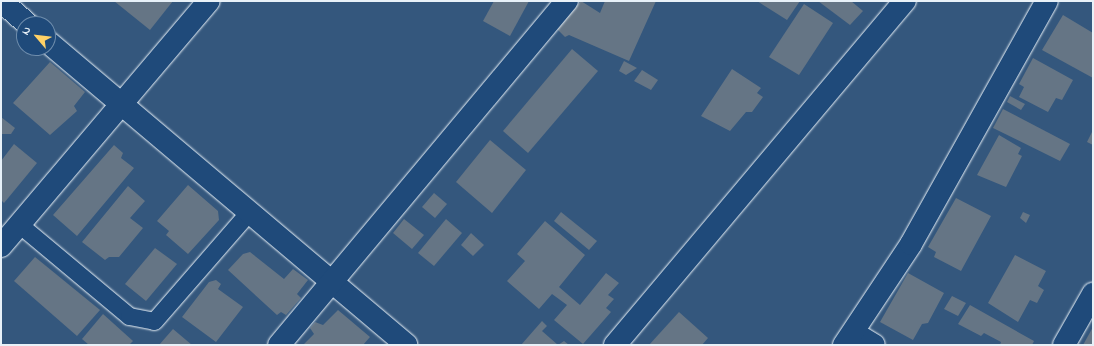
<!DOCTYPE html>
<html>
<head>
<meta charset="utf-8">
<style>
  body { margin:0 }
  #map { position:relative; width:1094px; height:346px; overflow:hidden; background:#34577d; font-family:"Indie Flower",sans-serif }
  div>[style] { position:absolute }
  .building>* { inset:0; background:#657585 }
  .roads { filter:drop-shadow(0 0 1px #e8f1f8) drop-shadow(0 0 1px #e8f1f8) }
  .lane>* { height:17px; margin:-8.5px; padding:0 8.5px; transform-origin:8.5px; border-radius:8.5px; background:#1f4a7a }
  .street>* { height:22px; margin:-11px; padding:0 11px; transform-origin:11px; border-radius:11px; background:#1f4a7a }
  span { translate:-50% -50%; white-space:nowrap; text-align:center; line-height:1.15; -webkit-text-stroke:3px #1f4a7a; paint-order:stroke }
  .frame { position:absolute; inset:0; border:2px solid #e8f1f8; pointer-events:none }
  .north { position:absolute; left:16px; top:16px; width:40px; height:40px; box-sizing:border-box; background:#1f4a7a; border:1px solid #6f8dac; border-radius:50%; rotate:298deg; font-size:11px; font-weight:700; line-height:16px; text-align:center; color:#e8f1f8 }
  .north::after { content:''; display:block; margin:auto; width:14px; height:18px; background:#ffd166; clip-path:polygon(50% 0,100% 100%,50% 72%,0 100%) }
</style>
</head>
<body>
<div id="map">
  <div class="building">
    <div style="clip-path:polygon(114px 1px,173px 1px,150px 30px)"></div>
    <div style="clip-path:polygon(494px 1px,529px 1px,510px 36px,483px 21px)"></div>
    <div style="clip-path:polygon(581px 1px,600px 13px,605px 1px,656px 1px,629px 61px,569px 35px,565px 37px,557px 29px)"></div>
    <div style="clip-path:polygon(757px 1px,800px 1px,787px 20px)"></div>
    <div style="clip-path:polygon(818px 1px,851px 1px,863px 11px,850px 25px)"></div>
    <div style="clip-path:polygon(804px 4px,833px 23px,799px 75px,769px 57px)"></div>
    <div style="clip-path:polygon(1063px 15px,1093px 33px,1093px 78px,1042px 50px)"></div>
    <div style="clip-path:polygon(572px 49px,598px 71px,528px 153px,503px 131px)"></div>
    <div style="clip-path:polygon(1033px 58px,1073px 80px,1062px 100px,1056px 98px,1048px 112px,1019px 97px,1024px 87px,1019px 84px)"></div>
    <div style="clip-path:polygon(624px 61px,637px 68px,626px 75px,619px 71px)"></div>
    <div style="clip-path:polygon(50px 62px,85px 92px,74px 106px,77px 111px,50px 135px,13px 103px)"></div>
    <div style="clip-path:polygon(732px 69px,761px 88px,757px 93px,763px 97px,752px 112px,746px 112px,730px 131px,701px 116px)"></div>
    <div style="clip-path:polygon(642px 70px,658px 80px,651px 90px,634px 81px)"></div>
    <div style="clip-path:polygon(1010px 96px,1025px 104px,1021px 110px,1007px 102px)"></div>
    <div style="clip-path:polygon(1003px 109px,1070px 144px,1060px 161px,993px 128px)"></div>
    <div style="clip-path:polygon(1px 117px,15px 128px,11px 134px,1px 134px)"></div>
    <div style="clip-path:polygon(1093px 130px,1093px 145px,1087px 142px)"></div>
    <div style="clip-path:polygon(999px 135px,1021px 148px,1018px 154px,1022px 156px,1006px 187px,977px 175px)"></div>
    <div style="clip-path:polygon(490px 140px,526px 170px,492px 213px,456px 182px)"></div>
    <div style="clip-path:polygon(14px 144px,37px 163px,4px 203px,1px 200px,1px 161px)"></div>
    <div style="clip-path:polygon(114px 145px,123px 153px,121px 158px,134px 168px,77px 236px,53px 215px)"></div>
    <div style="clip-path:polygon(188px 185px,218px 211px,219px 220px,188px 254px,166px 235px,169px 231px,157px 221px)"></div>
    <div style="clip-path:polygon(128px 186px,145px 201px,130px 218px,143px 228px,119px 257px,109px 257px,105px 260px,82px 242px)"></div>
    <div style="clip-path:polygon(434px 193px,447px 204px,435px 218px,422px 207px)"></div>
    <div style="clip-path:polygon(956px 198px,991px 216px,961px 271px,934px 257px,936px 252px,928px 247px)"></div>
    <div style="clip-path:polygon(561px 212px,597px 241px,589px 250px,554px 221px)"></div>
    <div style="clip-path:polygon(1023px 212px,1030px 215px,1026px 223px,1020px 218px)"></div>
    <div style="clip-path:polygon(404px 219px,424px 235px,412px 249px,393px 233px)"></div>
    <div style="clip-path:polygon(446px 219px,462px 233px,434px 266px,418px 253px)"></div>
    <div style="clip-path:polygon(545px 221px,585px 255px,559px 287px,580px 305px,606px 273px,619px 283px,608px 295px,614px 299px,606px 308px,611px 312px,583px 344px,554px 320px,567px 305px,552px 294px,539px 309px,507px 281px,525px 261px,517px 254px)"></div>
    <div style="clip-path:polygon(471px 233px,484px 245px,473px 256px,461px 245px)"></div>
    <div style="clip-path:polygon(155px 248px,177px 264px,146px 301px,125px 284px)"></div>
    <div style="clip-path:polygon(250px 252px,284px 279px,293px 269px,308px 280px,297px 294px,301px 298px,286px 315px,281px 312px,277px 315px,228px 270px,243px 254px)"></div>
    <div style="clip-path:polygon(1015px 255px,1046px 271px,1038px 286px,1044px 290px,1037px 303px,1030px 300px,1018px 322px,988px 303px)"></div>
    <div style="clip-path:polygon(35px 257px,100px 310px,77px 336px,14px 281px)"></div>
    <div style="clip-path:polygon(908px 273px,944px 293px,928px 323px,922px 324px,913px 340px,880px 322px)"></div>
    <div style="clip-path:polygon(216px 280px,221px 284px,218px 289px,243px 307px,216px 342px,182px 317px,209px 282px)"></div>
    <div style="clip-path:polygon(952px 296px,966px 303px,958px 316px,944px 309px)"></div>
    <div style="clip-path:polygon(970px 305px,1034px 341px,1032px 345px,1000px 345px,1001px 342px,984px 333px,981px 336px,958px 324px)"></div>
    <div style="clip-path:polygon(338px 310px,370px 337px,363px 345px,303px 345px,314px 334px,310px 328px,315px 322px,323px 325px)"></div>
    <div style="clip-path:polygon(679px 312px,708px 338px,702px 345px,649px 345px)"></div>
    <div style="clip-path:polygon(103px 314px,133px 341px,129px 345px,89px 345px,82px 339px)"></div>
    <div style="clip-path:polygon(542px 321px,547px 326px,542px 331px,558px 345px,564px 341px,569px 345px,521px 345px)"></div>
    <div style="clip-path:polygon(1093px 327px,1093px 345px,1083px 345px)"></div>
    <div style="clip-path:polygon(173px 329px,192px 345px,159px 345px)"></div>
  </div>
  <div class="roads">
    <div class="lane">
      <div style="left:20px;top:225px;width:142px;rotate:39.9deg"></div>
      <div style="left:129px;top:316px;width:25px;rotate:11deg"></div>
      <div style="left:154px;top:321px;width:143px;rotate:-49deg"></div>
    </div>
    <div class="street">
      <div style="left:1px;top:1px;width:35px;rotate:41deg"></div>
      <div style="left:48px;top:42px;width:469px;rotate:40.2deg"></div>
      <div style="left:1px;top:246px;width:321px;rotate:-49.7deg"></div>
      <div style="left:854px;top:333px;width:23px;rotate:31deg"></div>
      <div style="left:279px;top:345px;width:449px;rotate:-50.1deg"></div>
      <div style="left:615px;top:345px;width:450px;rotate:-49.9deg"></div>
      <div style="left:844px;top:345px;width:121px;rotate:-56.4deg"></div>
      <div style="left:911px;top:244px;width:278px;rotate:-60.8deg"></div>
      <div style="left:1064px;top:345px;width:59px;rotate:-60.4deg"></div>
    </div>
  </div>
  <div class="frame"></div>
  <div class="north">N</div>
</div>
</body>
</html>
